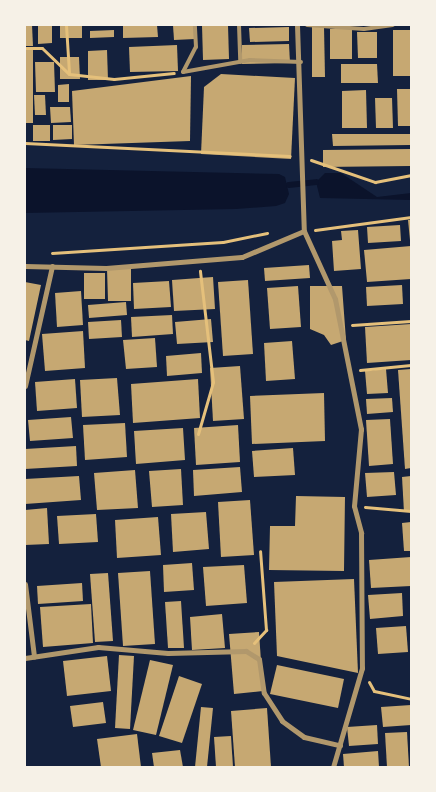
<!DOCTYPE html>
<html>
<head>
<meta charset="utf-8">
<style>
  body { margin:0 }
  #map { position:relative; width:436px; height:792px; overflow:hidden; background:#14213d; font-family:Montserrat,sans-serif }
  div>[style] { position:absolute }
  .water>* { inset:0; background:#0b132b }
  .stream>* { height:5.5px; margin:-2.75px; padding:0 2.75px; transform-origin:2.75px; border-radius:2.75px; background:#0b132b }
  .building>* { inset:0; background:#c6a872 }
  .path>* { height:3px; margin:-1.5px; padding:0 1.5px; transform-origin:1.5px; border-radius:1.5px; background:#e5c07b }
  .service>* { height:4px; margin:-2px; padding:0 2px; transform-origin:2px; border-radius:2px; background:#b1986c }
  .minor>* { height:5px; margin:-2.5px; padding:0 2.5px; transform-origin:2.5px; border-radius:2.5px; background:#b1986c }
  span { translate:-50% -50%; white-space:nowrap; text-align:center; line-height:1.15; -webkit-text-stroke:5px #f6f1e7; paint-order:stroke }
  .frame { position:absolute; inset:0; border:26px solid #f6f1e7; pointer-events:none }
</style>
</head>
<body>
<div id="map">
  <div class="water">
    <div style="clip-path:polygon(25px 168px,279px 174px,285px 177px,289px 194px,285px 203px,276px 206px,236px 209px,25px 213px)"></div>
    <div style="clip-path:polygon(325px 173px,341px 173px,377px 197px,411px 193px,411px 200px,320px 198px,316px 182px)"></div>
  </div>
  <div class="stream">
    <div style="left:289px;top:185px;width:27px;rotate:-6deg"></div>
  </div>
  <div class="building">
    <div style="clip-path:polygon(25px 25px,32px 25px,33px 46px,25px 46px)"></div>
    <div style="clip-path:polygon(38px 25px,52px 25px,52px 43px,38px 44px)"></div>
    <div style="clip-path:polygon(60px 25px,82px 25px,82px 38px,60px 38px)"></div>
    <div style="clip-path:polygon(123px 25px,157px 25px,158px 37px,123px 38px)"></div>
    <div style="clip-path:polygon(173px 25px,195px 25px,195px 39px,174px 40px)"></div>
    <div style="clip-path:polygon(202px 25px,228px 25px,229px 59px,203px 60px)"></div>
    <div style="clip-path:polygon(289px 27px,289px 41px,250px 42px,249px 28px)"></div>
    <div style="clip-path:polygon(312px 27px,324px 27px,325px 77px,312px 77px)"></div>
    <div style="clip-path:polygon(330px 29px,352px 29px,352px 59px,330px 59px)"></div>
    <div style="clip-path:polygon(114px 30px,114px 37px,90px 38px,90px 31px)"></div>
    <div style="clip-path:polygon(393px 30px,411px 30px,411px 76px,393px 76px)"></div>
    <div style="clip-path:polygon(357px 32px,377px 32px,377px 58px,358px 58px)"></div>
    <div style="clip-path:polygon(289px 44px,290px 63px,242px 64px,242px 45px)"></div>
    <div style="clip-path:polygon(177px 45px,178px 71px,130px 72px,129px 47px)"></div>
    <div style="clip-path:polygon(25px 50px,33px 50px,33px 123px,25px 123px)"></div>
    <div style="clip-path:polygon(107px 50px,108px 80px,88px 80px,88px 51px)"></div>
    <div style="clip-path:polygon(60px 57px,79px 57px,80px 79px,60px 79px)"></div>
    <div style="clip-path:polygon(35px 62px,54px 62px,55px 92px,36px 92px)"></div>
    <div style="clip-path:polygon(341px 64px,377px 64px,378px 83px,341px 83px)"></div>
    <div style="clip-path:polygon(221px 74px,295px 78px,291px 159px,201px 154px,204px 87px)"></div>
    <div style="clip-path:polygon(191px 76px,190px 141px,74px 145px,72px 91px)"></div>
    <div style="clip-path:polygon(69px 84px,69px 102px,58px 102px,58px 85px)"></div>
    <div style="clip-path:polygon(397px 89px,411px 89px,411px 126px,398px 126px)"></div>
    <div style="clip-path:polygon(366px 90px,367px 128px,342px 128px,342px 91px)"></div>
    <div style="clip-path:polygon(34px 95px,45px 95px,46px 115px,35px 115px)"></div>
    <div style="clip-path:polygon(375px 98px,392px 98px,393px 128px,376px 128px)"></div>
    <div style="clip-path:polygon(50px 107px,70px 107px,71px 122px,51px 123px)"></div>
    <div style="clip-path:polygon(33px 125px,50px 125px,50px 141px,33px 141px)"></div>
    <div style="clip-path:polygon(53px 125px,72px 125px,72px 139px,53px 140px)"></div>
    <div style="clip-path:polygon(332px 134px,410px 134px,410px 145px,333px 146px)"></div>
    <div style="clip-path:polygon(410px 149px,410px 166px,323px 167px,323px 150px)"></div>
    <div style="clip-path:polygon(408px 220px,411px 220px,411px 240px,410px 240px)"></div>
    <div style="clip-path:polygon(400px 225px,401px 241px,368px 243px,367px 227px)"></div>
    <div style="clip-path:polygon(358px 230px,361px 269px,334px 271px,332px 241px,342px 240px,341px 231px)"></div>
    <div style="clip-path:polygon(411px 246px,411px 279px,367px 282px,364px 250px)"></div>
    <div style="clip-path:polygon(309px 265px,310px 278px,265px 281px,264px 268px)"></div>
    <div style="clip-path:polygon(107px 269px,131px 269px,131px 301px,108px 301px)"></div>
    <div style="clip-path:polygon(84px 273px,105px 273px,105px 299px,84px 299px)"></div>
    <div style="clip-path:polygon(213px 277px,215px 309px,174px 311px,172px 280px)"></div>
    <div style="clip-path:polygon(248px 280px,253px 354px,223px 356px,218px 282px)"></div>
    <div style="clip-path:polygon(169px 281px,171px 307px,134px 309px,133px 283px)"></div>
    <div style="clip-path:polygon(25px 282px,41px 285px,29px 341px,25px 340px)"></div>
    <div style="clip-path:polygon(402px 285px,403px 304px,367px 306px,366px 287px)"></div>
    <div style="clip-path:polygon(298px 286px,301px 327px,270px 329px,267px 288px)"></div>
    <div style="clip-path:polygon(310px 286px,342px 286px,346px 340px,331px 345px,324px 335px,310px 329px)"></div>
    <div style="clip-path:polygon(81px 291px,83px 325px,57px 327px,55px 293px)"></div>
    <div style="clip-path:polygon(126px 302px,127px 315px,89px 318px,88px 305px)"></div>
    <div style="clip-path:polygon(172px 315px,173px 334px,132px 337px,131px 317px)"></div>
    <div style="clip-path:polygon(211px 319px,213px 342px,177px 344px,175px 322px)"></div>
    <div style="clip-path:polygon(121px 320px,122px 337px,89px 339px,88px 322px)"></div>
    <div style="clip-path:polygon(411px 324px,411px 360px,367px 363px,365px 327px)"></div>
    <div style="clip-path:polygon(83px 331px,85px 368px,45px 371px,42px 334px)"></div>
    <div style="clip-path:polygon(155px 338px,157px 367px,126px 369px,123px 340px)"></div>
    <div style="clip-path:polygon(292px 341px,295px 379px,266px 381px,264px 343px)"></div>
    <div style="clip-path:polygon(201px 353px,202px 373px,167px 376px,166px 356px)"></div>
    <div style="clip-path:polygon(240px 366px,244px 419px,213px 421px,210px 368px)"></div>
    <div style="clip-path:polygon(386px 369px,388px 393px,367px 394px,365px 371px)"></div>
    <div style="clip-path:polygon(411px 369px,411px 468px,405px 469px,398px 370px)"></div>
    <div style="clip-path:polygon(117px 378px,120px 415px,82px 417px,80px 380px)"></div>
    <div style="clip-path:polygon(75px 379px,77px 408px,37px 411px,35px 382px)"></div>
    <div style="clip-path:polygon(198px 379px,200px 418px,133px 423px,131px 384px)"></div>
    <div style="clip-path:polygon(324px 393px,325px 441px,252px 444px,250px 396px)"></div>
    <div style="clip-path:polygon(392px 398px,393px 412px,367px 414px,366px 399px)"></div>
    <div style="clip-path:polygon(71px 417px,73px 438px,30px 441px,28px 420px)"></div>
    <div style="clip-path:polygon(390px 419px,393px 464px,369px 466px,366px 420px)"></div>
    <div style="clip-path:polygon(125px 423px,127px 457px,85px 460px,83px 425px)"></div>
    <div style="clip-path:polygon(238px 425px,240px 462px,196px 465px,194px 428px)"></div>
    <div style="clip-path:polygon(183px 428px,185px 460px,136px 464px,134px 431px)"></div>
    <div style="clip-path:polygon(76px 446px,77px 466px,25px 469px,25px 449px)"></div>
    <div style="clip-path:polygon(293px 448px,295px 475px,254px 477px,252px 451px)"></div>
    <div style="clip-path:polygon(240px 467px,242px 492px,194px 496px,193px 470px)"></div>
    <div style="clip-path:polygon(181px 469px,183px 505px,152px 507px,149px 471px)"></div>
    <div style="clip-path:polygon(135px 470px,138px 508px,97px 510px,94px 473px)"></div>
    <div style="clip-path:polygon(394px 472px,396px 495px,367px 497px,365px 473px)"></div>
    <div style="clip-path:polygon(79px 476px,81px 500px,25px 504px,25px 479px)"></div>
    <div style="clip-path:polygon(411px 476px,411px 511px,404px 512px,402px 477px)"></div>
    <div style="clip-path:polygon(296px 496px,345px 497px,344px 571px,269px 570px,270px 526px,295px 526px)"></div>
    <div style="clip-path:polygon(250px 500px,254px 555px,221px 557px,218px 502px)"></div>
    <div style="clip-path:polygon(47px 508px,49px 544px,25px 545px,25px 510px)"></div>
    <div style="clip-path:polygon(206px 512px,209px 549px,173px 552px,171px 514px)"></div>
    <div style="clip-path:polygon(96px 514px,98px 542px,59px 544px,57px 516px)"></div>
    <div style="clip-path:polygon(158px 517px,161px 555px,117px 558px,115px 520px)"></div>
    <div style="clip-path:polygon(411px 522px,411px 551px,404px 551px,402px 523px)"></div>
    <div style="clip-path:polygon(411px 557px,411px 586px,371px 588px,369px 560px)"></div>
    <div style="clip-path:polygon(192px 563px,194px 590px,164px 592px,163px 565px)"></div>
    <div style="clip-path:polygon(244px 565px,247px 603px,206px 606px,203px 567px)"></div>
    <div style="clip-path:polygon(150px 571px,155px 644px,123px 646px,118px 573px)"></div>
    <div style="clip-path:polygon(108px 573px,113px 641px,95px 642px,90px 574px)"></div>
    <div style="clip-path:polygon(354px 579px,358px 673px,277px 656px,274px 582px)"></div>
    <div style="clip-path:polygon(82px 583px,83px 601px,38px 604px,37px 586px)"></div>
    <div style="clip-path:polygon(402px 593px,403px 616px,370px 619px,368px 595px)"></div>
    <div style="clip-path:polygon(181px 601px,184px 648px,168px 648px,165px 602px)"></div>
    <div style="clip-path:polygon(91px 604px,93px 643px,43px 647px,40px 607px)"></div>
    <div style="clip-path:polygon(222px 614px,225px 648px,192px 650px,190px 617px)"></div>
    <div style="clip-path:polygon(406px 626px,408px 652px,378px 654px,376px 628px)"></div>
    <div style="clip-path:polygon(259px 632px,263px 691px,234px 694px,229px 634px)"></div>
    <div style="clip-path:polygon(119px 655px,134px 656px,130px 729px,115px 728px)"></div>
    <div style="clip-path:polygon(107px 656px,111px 691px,67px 696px,63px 661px)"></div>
    <div style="clip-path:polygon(150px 660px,173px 665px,156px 735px,133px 730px)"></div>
    <div style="clip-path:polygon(277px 665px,344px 679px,338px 708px,270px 694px)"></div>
    <div style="clip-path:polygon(179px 676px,202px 684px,182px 743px,159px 736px)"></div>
    <div style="clip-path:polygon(103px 702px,106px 723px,73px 727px,70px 706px)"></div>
    <div style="clip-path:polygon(411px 705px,411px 725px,383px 727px,381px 707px)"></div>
    <div style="clip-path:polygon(201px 707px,213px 708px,207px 767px,195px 767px)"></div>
    <div style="clip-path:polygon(267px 708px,271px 767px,235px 767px,231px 711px)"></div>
    <div style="clip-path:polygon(377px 725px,378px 744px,349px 746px,347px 727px)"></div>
    <div style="clip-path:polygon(407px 732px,409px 767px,387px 767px,385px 733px)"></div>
    <div style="clip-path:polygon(137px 734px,141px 767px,101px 767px,97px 739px)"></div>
    <div style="clip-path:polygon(231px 736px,233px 767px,216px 767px,214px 737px)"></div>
    <div style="clip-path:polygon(180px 750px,183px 767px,154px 767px,152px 753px)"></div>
    <div style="clip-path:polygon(378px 751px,379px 767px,344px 767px,343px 754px)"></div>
  </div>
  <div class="path">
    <div style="left:66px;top:25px;width:48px;rotate:86.4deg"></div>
    <div style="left:25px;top:48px;width:17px"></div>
    <div style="left:42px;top:48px;width:37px;rotate:44deg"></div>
    <div style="left:69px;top:74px;width:45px;rotate:6.3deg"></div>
    <div style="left:114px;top:79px;width:60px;rotate:-5.7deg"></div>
    <div style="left:25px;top:143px;width:265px;rotate:2.8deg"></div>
    <div style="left:311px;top:160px;width:68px;rotate:19deg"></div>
    <div style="left:375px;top:182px;width:37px;rotate:-11deg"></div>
    <div style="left:315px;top:230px;width:97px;rotate:-7.7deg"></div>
    <div style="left:52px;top:253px;width:171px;rotate:-3.7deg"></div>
    <div style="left:223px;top:242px;width:45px;rotate:-11.6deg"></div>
    <div style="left:352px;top:325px;width:59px;rotate:-3.9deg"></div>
    <div style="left:360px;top:370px;width:51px;rotate:-5.6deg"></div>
    <div style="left:198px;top:434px;width:54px;rotate:-73.9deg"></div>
    <div style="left:213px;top:382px;width:112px;rotate:-96.7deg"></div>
    <div style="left:365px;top:507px;width:46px;rotate:5deg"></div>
    <div style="left:254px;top:643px;width:18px;rotate:-47deg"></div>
    <div style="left:266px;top:630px;width:79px;rotate:-94.3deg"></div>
    <div style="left:369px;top:682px;width:10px;rotate:61deg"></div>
    <div style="left:374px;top:691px;width:38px;rotate:12deg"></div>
  </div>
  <div class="service">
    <div style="left:239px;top:25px;width:37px;rotate:88deg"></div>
    <div style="left:307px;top:25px;width:57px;rotate:4deg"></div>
    <div style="left:364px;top:29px;width:29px;rotate:-8deg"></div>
    <div style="left:183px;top:72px;width:68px;rotate:-10.2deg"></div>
    <div style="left:250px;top:60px;width:51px;rotate:2.2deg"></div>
    <div style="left:183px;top:72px;width:28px;rotate:-63deg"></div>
    <div style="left:196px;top:47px;width:22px;rotate:-93deg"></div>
  </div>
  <div class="minor">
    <div style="left:297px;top:25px;width:206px;rotate:88.1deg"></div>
    <div style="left:304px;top:231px;width:75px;rotate:65.5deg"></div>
    <div style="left:335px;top:299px;width:133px;rotate:78.7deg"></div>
    <div style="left:361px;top:429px;width:77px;rotate:95.2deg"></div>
    <div style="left:354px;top:506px;width:28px;rotate:75deg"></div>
    <div style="left:361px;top:533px;width:135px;rotate:89.6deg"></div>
    <div style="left:362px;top:668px;width:103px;rotate:106.3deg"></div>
    <div style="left:25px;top:266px;width:81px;rotate:1.4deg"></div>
    <div style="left:106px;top:268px;width:136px;rotate:-4.6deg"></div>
    <div style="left:242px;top:257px;width:67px;rotate:-22.8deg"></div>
    <div style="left:25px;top:386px;width:123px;rotate:-77.3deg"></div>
    <div style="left:25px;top:584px;width:73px;rotate:82.9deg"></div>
    <div style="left:25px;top:658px;width:74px;rotate:-8.6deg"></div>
    <div style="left:98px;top:647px;width:70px;rotate:4.9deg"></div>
    <div style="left:168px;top:653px;width:78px;rotate:-1.5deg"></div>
    <div style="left:246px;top:651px;width:15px;rotate:32deg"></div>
    <div style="left:259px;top:659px;width:34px;rotate:82deg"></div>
    <div style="left:264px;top:693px;width:33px;rotate:57deg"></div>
    <div style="left:282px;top:721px;width:27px;rotate:36deg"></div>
    <div style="left:304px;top:737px;width:37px;rotate:13deg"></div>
  </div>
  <div class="frame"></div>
</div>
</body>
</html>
